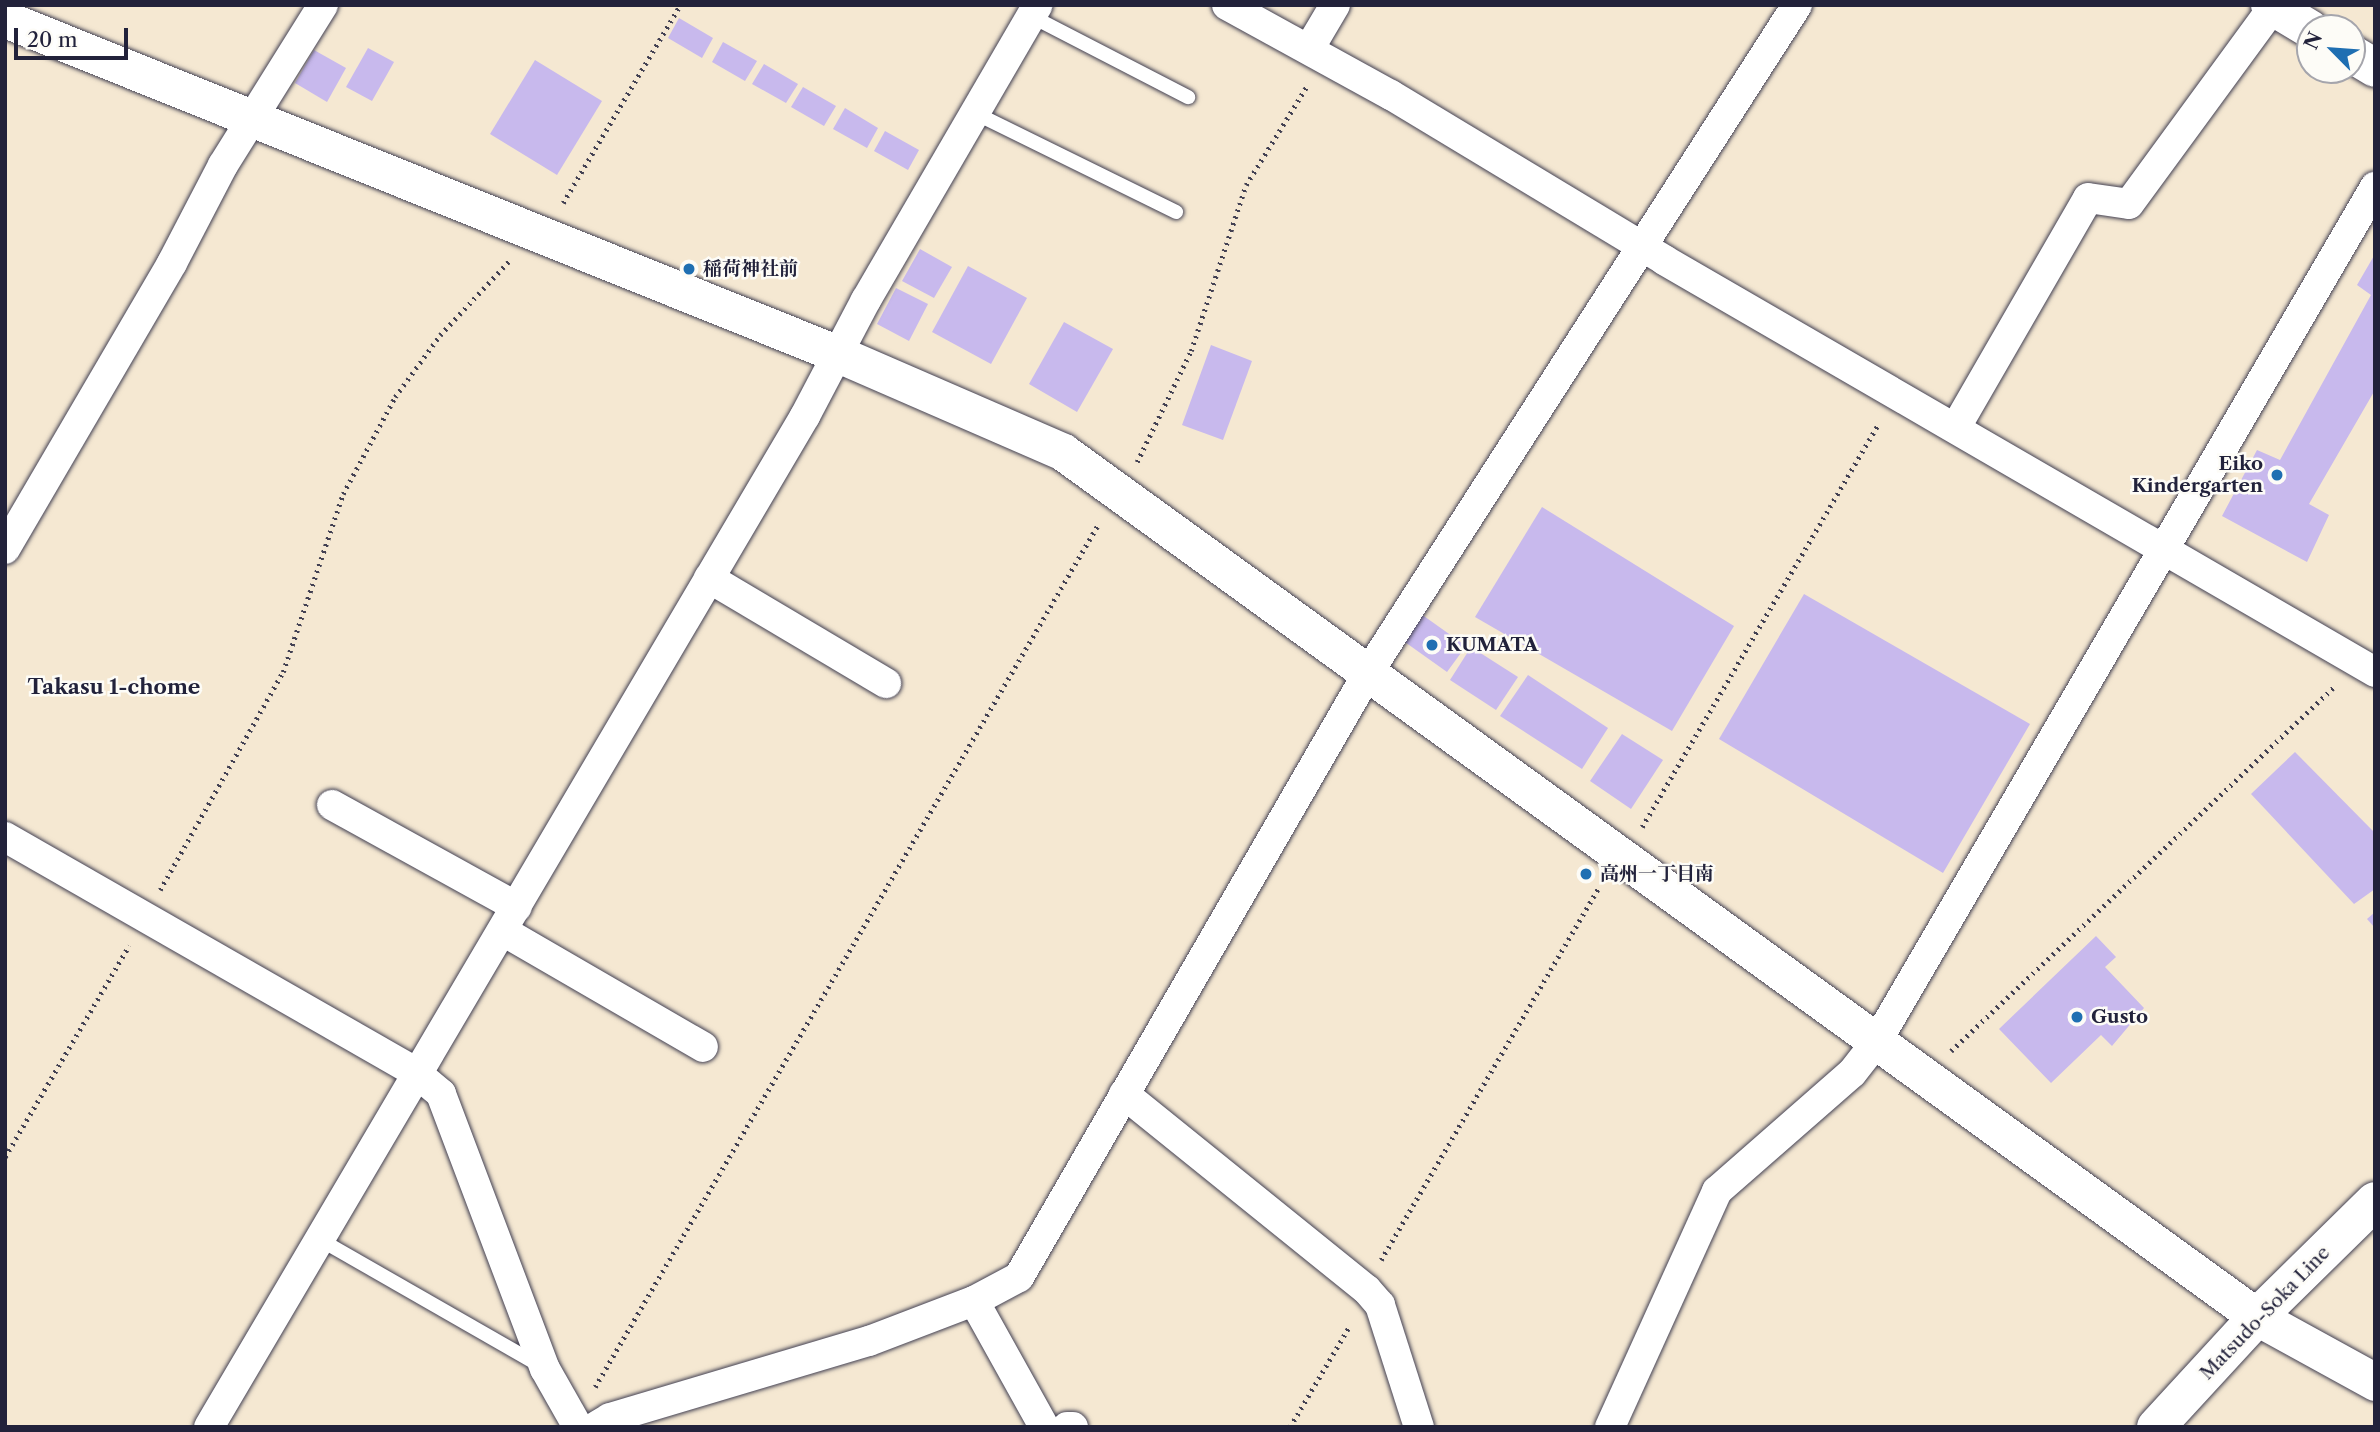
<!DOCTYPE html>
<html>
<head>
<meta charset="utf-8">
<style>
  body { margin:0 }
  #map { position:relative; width:2380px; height:1432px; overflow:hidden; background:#f5e8d2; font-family:"Libre Caslon Text","Noto Serif JP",serif }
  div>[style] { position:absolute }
  .building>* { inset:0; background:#c8b9ed }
  .path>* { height:4.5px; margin-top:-2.25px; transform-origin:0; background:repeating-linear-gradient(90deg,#424052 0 2px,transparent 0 7px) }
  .roads { filter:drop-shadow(0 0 2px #424052) drop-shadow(0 0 2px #424052) }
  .service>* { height:14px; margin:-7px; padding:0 7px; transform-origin:7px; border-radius:7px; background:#fff }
  .minor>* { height:30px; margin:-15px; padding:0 15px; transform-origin:15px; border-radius:15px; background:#fff }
  .tertiary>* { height:37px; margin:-18.5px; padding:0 18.5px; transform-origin:18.5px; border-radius:18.5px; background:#fff }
  .primary>* { height:38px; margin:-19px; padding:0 19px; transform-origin:19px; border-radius:19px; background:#fff }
  .dots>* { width:19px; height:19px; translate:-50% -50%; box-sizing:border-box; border:4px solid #fdfcf7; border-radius:50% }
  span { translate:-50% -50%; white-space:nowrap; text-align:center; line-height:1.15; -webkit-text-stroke:5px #fdfcf7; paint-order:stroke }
  .poi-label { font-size:19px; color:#22223b; font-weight:700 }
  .left { translate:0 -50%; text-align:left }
  .right { translate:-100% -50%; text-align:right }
  .street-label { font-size:19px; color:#22223b }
  .neighbourhood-label { font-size:21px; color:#22223b; font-weight:700 }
  .frame { position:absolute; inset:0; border:7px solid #22223b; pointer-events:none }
  .north { position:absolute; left:2296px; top:14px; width:70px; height:70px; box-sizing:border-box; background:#fdfcf7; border:2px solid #a5a5ac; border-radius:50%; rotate:295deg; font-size:19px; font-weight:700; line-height:28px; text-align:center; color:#22223b }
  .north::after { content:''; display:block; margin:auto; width:24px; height:32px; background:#1f6fb2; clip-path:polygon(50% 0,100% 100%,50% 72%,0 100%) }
  .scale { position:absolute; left:14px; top:28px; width:114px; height:32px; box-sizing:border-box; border:4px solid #22223b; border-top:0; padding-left:9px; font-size:21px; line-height:24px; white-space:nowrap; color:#22223b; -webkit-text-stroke:5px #fdfcf7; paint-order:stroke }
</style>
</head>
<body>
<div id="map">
  <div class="building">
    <div style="clip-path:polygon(679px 18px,713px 38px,702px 58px,668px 38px)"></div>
    <div style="clip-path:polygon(723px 42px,757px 61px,745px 81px,712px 62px)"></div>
    <div style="clip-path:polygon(368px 48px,394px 62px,372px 101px,346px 87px)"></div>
    <div style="clip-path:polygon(314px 50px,346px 68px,327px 102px,295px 83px)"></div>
    <div style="clip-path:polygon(535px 60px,602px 101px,557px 175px,490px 134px)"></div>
    <div style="clip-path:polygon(764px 64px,798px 84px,786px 103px,752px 84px)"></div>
    <div style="clip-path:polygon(803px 87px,836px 106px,824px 126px,791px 107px)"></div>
    <div style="clip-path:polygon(845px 108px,878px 128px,867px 148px,833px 129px)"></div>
    <div style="clip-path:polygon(885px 131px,919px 150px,908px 170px,874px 151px)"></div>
    <div style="clip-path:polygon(920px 249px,952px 267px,934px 298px,902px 281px)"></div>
    <div style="clip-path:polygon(2375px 254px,2375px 390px,2309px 504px,2329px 515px,2307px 562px,2222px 516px,2257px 450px,2280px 460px,2371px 295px,2357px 285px)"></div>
    <div style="clip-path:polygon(968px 266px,1027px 298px,991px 364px,932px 332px)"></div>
    <div style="clip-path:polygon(896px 288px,928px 304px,909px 341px,877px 324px)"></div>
    <div style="clip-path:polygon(1064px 322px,1113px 349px,1077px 412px,1029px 384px)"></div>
    <div style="clip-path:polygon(1211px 345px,1252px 361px,1223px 440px,1182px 425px)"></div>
    <div style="clip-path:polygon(1542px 507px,1734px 626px,1672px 731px,1475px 617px)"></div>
    <div style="clip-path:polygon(1804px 594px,2030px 724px,1943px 873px,1719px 739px)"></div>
    <div style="clip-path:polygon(1421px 614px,1466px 646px,1447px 672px,1402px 640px)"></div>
    <div style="clip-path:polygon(1471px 647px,1518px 677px,1496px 710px,1450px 680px)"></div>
    <div style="clip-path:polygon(1528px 675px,1608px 728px,1582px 769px,1500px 716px)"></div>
    <div style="clip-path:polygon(1622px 734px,1663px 760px,1631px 809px,1590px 781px)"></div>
    <div style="clip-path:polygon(2295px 752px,2375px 833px,2375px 889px,2354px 904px,2251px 794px)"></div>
    <div style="clip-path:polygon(2375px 912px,2375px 928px,2367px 919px)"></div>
    <div style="clip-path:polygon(2096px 936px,2116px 957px,2105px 967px,2144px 1008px,2112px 1046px,2101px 1035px,2051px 1083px,1999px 1029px)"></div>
  </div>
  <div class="path">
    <div style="left:563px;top:203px;width:230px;rotate:-59.4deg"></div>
    <div style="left:1137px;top:462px;width:123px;rotate:-64.1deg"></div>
    <div style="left:1191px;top:351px;width:175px;rotate:-71.7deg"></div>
    <div style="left:1246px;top:185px;width:116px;rotate:-58.4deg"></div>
    <div style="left:1642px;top:827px;width:467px;rotate:-59.6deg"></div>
    <div style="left:160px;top:890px;width:250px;rotate:-60.6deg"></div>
    <div style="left:283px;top:672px;width:188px;rotate:-71.4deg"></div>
    <div style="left:343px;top:494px;width:110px;rotate:-61.8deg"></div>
    <div style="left:395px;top:397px;width:77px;rotate:-54deg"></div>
    <div style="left:440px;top:335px;width:103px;rotate:-47deg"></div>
    <div style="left:1951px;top:1051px;width:530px;rotate:-43.55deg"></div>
    <div style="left:5px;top:1157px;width:245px;rotate:-59.6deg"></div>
    <div style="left:1381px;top:1260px;width:432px;rotate:-59.7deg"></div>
    <div style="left:595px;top:1387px;width:1000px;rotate:-59.74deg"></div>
    <div style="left:1290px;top:1427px;width:118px;rotate:-59.5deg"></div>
  </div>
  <div class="roads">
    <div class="service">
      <div style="left:1031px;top:16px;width:177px;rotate:27.3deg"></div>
      <div style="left:977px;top:114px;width:222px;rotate:26.2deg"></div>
      <div style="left:319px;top:1239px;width:256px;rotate:29.8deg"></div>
    </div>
    <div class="minor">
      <div style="left:1227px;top:5px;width:187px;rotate:28.8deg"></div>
      <div style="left:1391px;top:95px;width:319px;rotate:31.1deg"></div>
      <div style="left:1664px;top:260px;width:822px;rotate:30.09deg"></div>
      <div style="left:1309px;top:49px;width:51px;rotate:-59.4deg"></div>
      <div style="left:1956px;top:427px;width:264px;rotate:-60deg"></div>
      <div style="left:2088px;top:198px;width:41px;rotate:8.3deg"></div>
      <div style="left:2129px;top:204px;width:244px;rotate:-53.8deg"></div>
      <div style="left:5px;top:549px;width:331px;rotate:-59.7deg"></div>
      <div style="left:172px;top:263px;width:110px;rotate:-62.5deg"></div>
      <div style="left:223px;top:165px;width:189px;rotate:-58deg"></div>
      <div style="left:709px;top:578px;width:206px;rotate:30.7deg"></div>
      <div style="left:332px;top:805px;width:211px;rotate:28.9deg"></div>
      <div style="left:5px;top:837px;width:473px;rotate:29.8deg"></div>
      <div style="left:415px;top:1072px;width:34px;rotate:40deg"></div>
      <div style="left:441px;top:1094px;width:294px;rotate:69.3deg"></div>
      <div style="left:545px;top:1369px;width:67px;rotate:60.4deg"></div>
      <div style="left:503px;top:931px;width:231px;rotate:30.1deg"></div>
      <div style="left:1124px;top:1094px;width:312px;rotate:38.9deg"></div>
      <div style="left:1367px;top:1290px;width:20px;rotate:49deg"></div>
      <div style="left:1380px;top:1305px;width:128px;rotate:72.3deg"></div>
      <div style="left:974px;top:1301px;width:144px;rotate:60.9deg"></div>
      <div style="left:209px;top:1427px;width:1174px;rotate:-59.48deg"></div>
      <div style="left:805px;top:416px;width:131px;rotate:-62.3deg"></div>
      <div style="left:866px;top:300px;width:341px;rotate:-59.8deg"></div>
      <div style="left:595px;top:1427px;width:17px;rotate:-31deg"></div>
      <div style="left:610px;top:1418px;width:270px;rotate:-16.6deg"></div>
      <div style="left:869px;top:1341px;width:112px;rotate:-20.9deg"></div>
      <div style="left:974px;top:1301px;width:51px;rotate:-28.1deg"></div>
      <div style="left:1019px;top:1277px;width:698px;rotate:-59.98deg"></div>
      <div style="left:1368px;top:673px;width:794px;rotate:-57.29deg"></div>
      <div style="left:1067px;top:1427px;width:6px"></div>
      <div style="left:1610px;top:1427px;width:259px;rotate:-65.6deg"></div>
      <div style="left:1717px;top:1191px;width:179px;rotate:-41.2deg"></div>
      <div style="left:1852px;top:1073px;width:41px;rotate:-52deg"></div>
      <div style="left:1877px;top:1041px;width:989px;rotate:-59.75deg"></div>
    </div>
    <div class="tertiary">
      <div style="left:5px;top:19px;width:898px;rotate:21.91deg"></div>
      <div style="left:838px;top:354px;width:245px;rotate:23.5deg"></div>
      <div style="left:1063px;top:452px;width:1474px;rotate:35.92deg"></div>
      <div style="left:2257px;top:1317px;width:135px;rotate:28.8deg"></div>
    </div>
    <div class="primary">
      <div style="left:2270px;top:5px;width:47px;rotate:31deg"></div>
      <div style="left:2352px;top:54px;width:27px;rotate:31deg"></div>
      <div style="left:2156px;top:1427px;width:149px;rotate:-47.4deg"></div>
      <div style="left:2257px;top:1317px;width:165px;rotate:-44.5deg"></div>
    </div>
  </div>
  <div class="dots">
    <div style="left:689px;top:269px;background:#1f6fb2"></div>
    <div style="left:2277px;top:475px;background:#1f6fb2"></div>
    <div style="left:1432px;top:645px;background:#1f6fb2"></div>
    <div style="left:1586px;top:874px;background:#1f6fb2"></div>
    <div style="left:2077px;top:1017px;background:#1f6fb2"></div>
  </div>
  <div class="poi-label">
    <span class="left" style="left:703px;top:269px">稲荷神社前</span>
    <span class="right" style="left:2263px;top:475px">Eiko<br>Kindergarten</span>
    <span class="left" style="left:1446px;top:645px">KUMATA</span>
    <span class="left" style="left:1600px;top:874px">高州一丁目南</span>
    <span class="left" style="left:2091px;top:1017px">Gusto</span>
  </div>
  <div class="street-label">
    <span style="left:2265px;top:1313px;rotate:-46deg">Matsudo-Soka Line</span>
  </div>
  <div class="neighbourhood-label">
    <span style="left:114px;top:687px">Takasu 1-chome</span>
  </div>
  <div class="frame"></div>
  <div class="north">N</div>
  <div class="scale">20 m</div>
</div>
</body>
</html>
